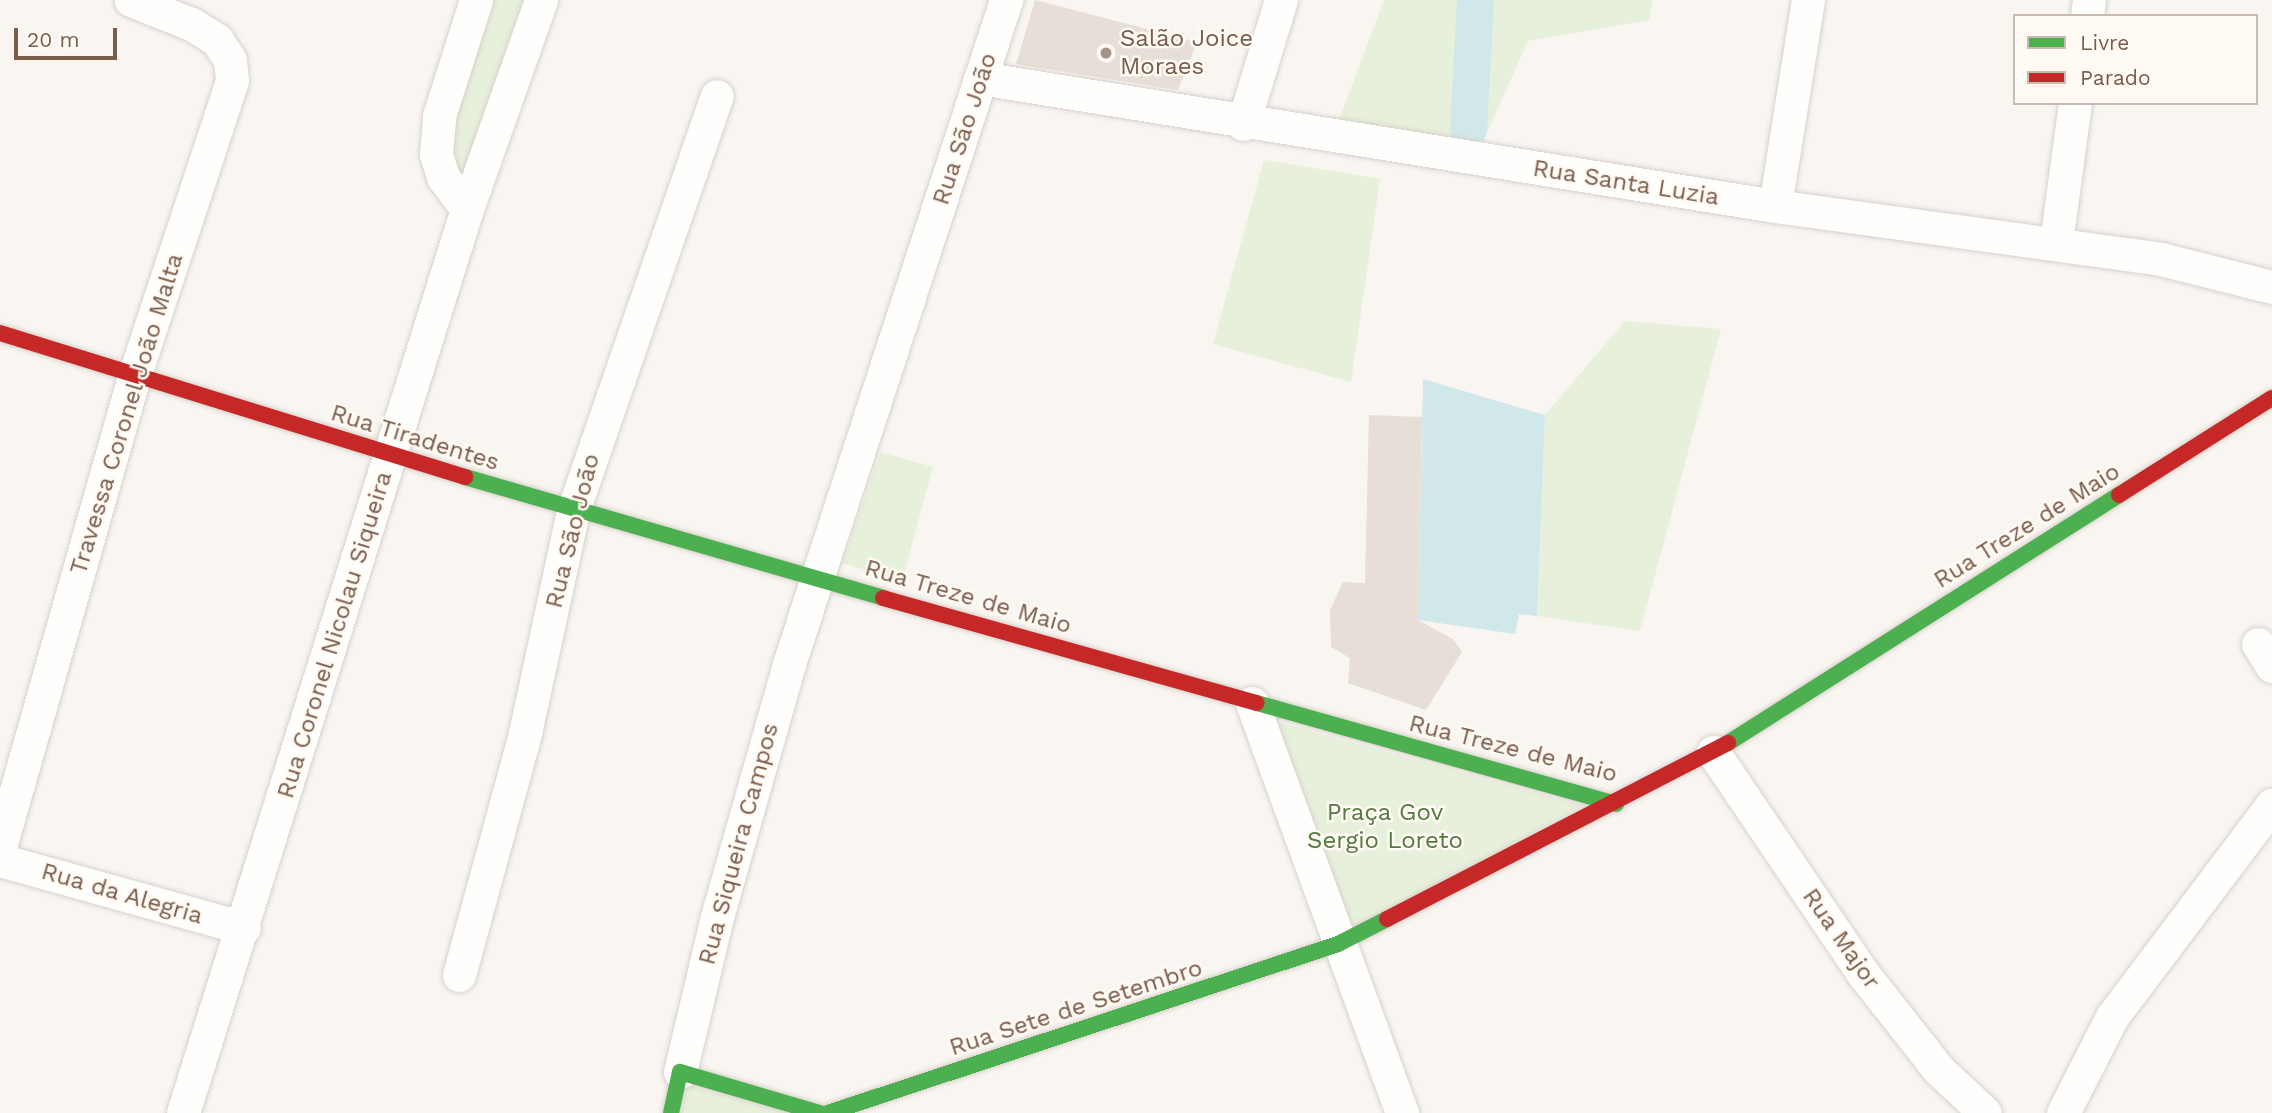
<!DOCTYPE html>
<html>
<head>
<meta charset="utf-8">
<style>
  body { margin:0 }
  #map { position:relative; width:2272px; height:1113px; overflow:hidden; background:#f9f5f0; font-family:"Work Sans",sans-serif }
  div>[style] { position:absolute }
  .green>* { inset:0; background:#e7f0db }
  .water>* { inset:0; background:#d0e8ea }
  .canal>* { height:37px; margin:-18.5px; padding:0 18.5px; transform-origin:18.5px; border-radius:18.5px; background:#d0e8ea }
  .building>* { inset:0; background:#e6ded7 }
  .roads { filter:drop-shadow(0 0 2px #d7d1cb) drop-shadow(0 0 2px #d7d1cb) }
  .street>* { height:33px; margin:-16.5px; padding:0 16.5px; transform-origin:16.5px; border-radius:16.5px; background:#fefefd }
  .fast>* { height:16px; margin:-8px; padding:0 8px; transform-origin:8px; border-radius:8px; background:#4caf50 }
  .jam>* { height:16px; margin:-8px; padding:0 8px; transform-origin:8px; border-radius:8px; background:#c62828 }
  .dots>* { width:19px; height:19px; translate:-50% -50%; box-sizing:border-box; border:4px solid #fffaf3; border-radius:50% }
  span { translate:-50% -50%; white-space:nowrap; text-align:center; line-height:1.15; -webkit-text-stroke:5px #fffaf3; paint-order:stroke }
  .poi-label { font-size:24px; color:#7a5c4d }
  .left { translate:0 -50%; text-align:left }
  .street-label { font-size:24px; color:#7a5c4d }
  .park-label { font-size:24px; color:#537a41 }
  .legend { position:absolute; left:2013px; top:14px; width:245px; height:91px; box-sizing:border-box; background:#fffaf3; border:2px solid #cabbb1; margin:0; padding:9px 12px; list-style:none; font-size:21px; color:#7a5c4d }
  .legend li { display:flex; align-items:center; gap:14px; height:35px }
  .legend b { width:35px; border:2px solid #cabbb1 }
  .scale { position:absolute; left:14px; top:28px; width:103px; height:32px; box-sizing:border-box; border:4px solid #7a5c4d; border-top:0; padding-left:9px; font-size:21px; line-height:24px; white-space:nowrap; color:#7a5c4d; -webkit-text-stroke:5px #fffaf3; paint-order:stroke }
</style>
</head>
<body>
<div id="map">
  <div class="green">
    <div style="clip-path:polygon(485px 0,531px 0,462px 189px,444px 148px)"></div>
    <div style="clip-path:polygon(1384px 0,1653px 0,1649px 20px,1528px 41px,1482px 144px,1339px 120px)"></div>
    <div style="clip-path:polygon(1264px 160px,1380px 179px,1351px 382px,1213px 344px)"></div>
    <div style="clip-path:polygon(1625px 321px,1721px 329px,1640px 631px,1537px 616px,1545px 415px)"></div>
    <div style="clip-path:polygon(880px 452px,933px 467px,902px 581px,842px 563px)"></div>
    <div style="clip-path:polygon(1267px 719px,1583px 806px,1346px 932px)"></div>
    <div style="clip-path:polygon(687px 1085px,789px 1113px,679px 1113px)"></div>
  </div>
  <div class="water">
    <div style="clip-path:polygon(1423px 379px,1545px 415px,1537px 616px,1519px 614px,1515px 634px,1418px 620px)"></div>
  </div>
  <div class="canal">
    <div style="left:1468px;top:129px;width:129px;rotate:-86.9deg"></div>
  </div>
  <div class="building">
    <div style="clip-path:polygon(1035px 0,1197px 42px,1178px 90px,1016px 64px)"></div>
    <div style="clip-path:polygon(1369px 415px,1422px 417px,1418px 620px,1453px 639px,1462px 652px,1426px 710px,1348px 683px,1350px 658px,1331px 647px,1330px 610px,1343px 582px,1365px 583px)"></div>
  </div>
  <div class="roads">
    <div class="street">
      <div style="left:2087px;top:16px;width:16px;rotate:-83deg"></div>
      <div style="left:980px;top:78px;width:805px;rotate:9.15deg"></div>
      <div style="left:1775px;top:206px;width:390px;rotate:7.8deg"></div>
      <div style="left:2161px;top:259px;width:114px;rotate:14.2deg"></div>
      <div style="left:1243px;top:124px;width:130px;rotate:-73deg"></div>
      <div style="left:1775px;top:206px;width:209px;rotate:-80.9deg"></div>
      <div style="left:467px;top:209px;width:40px;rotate:-127deg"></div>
      <div style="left:443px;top:177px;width:24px;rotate:-107deg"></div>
      <div style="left:436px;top:154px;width:38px;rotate:-85deg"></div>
      <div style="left:439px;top:116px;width:122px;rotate:-72.3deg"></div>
      <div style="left:2056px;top:243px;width:141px;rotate:-82.3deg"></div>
      <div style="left:2258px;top:644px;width:26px;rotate:58deg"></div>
      <div style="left:1252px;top:703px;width:437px;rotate:69.9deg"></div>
      <div style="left:1713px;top:752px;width:264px;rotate:55.9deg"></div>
      <div style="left:1861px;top:971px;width:125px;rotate:51.8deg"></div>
      <div style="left:1938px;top:1069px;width:64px;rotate:43.1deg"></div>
      <div style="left:0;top:847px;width:495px;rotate:-74.1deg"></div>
      <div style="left:136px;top:371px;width:306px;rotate:-71.7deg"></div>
      <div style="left:232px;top:80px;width:20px;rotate:-96deg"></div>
      <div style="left:230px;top:60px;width:24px;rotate:-123deg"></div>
      <div style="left:217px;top:40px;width:31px;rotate:-148deg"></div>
      <div style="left:191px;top:24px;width:65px;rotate:-158.2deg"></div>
      <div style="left:0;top:860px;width:253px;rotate:15.6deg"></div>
      <div style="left:459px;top:975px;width:251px;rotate:-74.7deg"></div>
      <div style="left:525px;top:733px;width:227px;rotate:-77.8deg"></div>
      <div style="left:573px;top:511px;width:439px;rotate:-70.9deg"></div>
      <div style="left:680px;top:1072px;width:159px;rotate:-76.6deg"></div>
      <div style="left:717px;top:917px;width:263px;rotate:-74.1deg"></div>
      <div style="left:789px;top:664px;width:699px;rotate:-71.9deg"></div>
      <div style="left:183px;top:1113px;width:948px;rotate:-72.56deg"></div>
      <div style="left:467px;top:209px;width:222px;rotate:-70.5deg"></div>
      <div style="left:2063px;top:1113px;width:108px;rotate:-63deg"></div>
      <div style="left:2112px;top:1017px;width:266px;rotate:-53deg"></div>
    </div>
    <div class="fast">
      <div style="left:465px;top:477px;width:435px;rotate:16.1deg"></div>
      <div style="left:1257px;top:703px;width:373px;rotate:15.7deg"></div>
      <div style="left:1728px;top:743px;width:463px;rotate:-32.4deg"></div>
      <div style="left:671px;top:1113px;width:42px;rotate:-77.6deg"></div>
      <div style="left:680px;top:1072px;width:145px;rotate:16.4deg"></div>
      <div style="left:828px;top:1113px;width:537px;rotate:-18.33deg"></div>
      <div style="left:1338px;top:944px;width:55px;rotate:-27deg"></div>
    </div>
    <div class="jam">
      <div style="left:0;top:333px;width:487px;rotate:17.2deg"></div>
      <div style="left:2119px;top:495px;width:181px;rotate:-32.4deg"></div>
      <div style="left:883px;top:598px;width:388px;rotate:15.7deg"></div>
      <div style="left:1387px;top:919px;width:384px;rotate:-27.3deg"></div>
    </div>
  </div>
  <div class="dots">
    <div style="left:1106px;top:53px;background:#a69286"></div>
  </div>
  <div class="poi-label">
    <span class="left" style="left:1120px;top:53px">Salão Joice<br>Moraes</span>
  </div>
  <div class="street-label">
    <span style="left:965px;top:129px;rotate:-72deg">Rua São João</span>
    <span style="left:1626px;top:183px;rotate:9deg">Rua Santa Luzia</span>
    <span style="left:127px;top:414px;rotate:-73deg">Travessa Coronel João Malta</span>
    <span style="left:415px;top:438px;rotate:17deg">Rua Tiradentes</span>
    <span style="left:2027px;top:526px;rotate:-32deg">Rua Treze de Maio</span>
    <span style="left:573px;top:531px;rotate:-76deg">Rua São João</span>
    <span style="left:968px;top:597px;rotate:16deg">Rua Treze de Maio</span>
    <span style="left:335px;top:635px;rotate:-73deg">Rua Coronel Nicolau Siqueira</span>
    <span style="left:1513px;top:749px;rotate:14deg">Rua Treze de Maio</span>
    <span style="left:739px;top:844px;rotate:-75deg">Rua Siqueira Campos</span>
    <span style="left:122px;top:894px;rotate:16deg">Rua da Alegria</span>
    <span style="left:1841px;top:939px;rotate:55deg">Rua Major</span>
    <span style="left:1076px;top:1008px;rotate:-18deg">Rua Sete de Setembro</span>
  </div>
  <div class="park-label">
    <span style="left:1385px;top:827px">Praça Gov<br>Sergio Loreto</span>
  </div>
  <ul class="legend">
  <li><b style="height:9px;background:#4caf50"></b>Livre</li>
  <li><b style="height:9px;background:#c62828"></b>Parado</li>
  </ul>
  <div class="scale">20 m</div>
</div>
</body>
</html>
